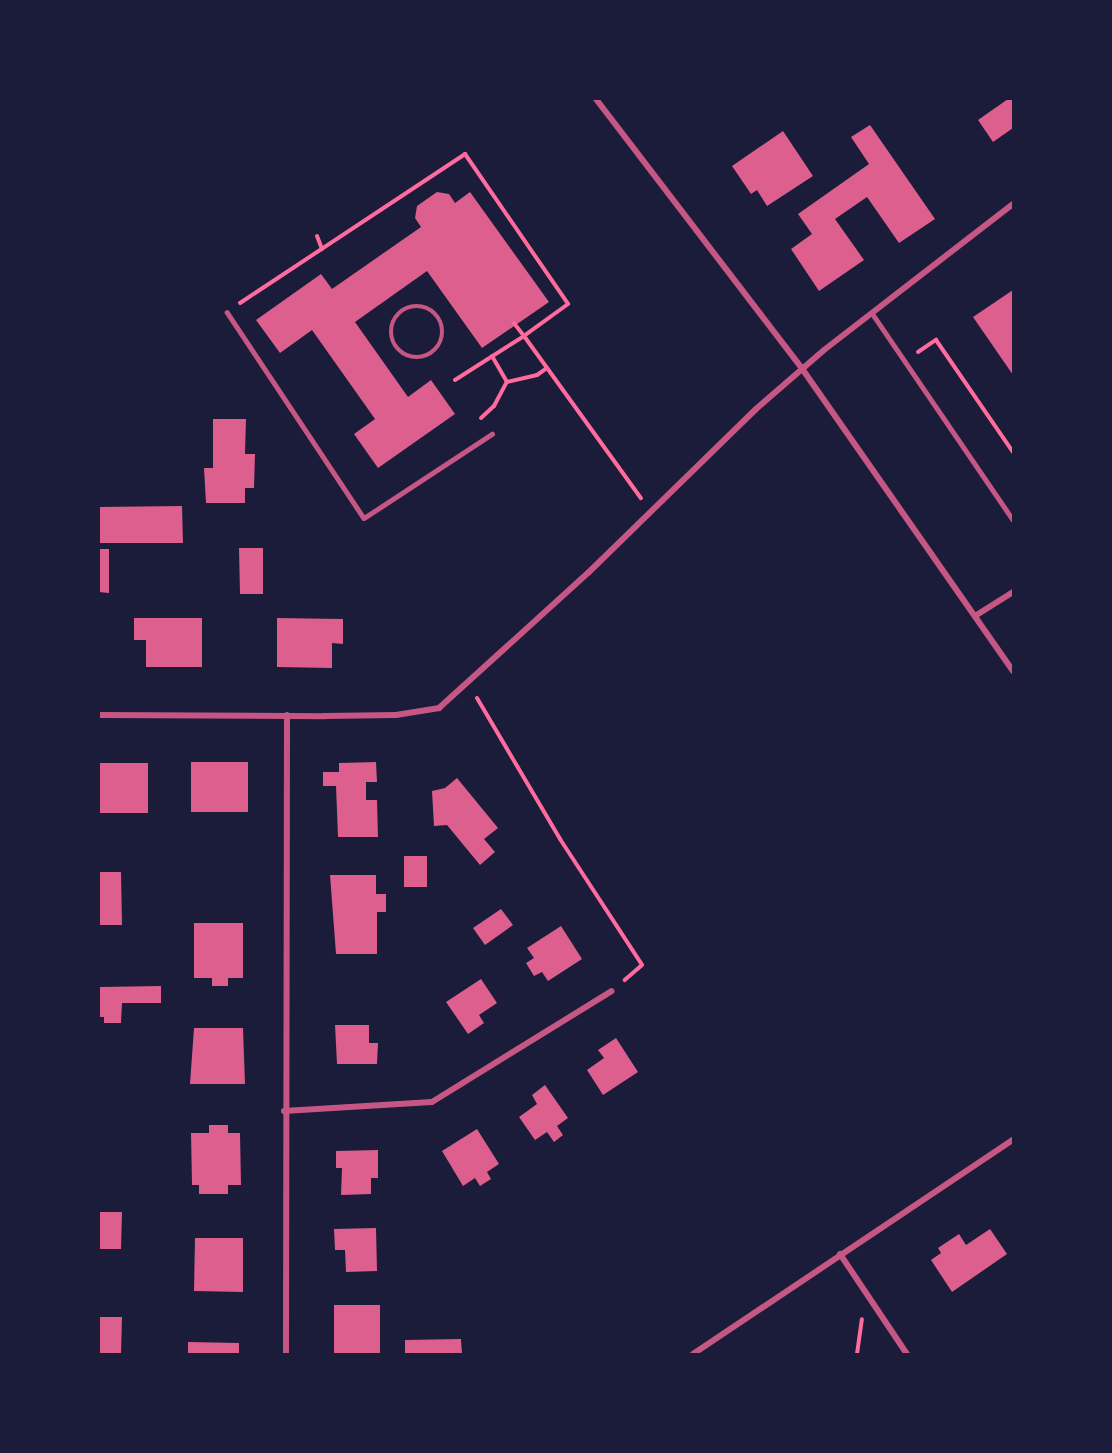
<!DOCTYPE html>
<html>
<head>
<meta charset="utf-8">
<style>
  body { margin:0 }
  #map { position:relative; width:1112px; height:1453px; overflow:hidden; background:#1b1b3a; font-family:"Titillium Web",sans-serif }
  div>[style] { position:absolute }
  .building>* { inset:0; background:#dd5f8e }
  .path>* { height:4px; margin:-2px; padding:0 2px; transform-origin:2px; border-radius:2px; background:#ff6b9d }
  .service>* { height:4.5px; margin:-2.25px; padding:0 2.25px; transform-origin:2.25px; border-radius:2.25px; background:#c65784 }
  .service>.ring { margin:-2.25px; padding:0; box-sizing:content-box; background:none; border:4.5px solid #c65784; border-radius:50% }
  .minor>* { height:6px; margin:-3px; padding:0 3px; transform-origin:3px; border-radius:3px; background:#c65784 }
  span { translate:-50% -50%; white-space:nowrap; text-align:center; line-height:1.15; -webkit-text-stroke:6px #1b1b3a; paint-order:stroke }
  .frame { position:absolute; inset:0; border:100px solid #1b1b3a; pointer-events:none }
</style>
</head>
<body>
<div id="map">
  <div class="building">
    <div style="clip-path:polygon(1008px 99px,1013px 99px,1013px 128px,993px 142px,978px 120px)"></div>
    <div style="clip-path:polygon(870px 125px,935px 219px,899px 243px,867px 197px,835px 219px,864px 260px,819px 291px,791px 249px,812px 234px,798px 214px,869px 164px,851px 137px)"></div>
    <div style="clip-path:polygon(783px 131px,813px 176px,767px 206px,757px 190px,751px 194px,732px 166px)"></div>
    <div style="clip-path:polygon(437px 192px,449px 194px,455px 203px,470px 192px,549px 302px,482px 348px,427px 271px,355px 322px,408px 397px,431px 380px,455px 414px,378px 468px,354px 434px,375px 419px,312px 330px,280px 353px,256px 320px,321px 274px,332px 289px,421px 227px,415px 218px,417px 206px)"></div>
    <div style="clip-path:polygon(1013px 290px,1013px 375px,973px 317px)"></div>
    <div style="clip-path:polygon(213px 419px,246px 419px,245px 454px,255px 454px,254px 488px,245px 488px,245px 503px,206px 503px,204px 468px,213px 468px)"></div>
    <div style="clip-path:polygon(182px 506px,183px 543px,99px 543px,99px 507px)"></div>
    <div style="clip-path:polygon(239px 548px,263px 548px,263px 594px,240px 594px)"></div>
    <div style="clip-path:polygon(99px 549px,109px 549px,109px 593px,99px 592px)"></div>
    <div style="clip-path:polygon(134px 618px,202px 618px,202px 667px,146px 667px,146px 640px,134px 640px)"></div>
    <div style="clip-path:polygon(277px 618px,343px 619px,343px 644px,332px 643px,332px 668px,277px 667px)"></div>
    <div style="clip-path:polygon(191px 762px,248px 762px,248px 812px,191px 812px)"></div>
    <div style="clip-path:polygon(376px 762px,377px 782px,366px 782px,366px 800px,377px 800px,378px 837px,338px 837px,336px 786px,323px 786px,323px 772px,339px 772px,339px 763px)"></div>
    <div style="clip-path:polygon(99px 763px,148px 763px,148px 813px,99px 813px)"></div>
    <div style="clip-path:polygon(457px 778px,498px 828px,484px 839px,495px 852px,480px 865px,447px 825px,434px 826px,432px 791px,445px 788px)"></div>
    <div style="clip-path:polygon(404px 856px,427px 856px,427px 887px,404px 887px)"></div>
    <div style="clip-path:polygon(99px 872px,121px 872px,122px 925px,99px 925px)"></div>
    <div style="clip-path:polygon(330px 875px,376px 875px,376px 894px,386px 894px,386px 912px,377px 912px,377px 954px,336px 954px)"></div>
    <div style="clip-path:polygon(501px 909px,513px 925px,485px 945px,473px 928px)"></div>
    <div style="clip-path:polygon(194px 923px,243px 923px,243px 978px,228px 978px,228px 986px,212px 986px,212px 978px,194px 978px)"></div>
    <div style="clip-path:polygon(561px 926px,582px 959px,548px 981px,542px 972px,534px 976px,526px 963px,534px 958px,527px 948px)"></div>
    <div style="clip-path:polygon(481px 979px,497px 1003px,479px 1015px,484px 1023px,468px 1034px,446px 1002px)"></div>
    <div style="clip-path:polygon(161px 986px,161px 1003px,122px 1003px,121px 1023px,104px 1023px,104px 1017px,99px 1017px,99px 987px)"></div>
    <div style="clip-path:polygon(335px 1025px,369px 1025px,369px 1043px,378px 1043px,377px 1064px,337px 1064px)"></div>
    <div style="clip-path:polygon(194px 1028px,243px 1028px,245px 1084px,190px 1084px)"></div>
    <div style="clip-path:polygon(616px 1038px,638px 1072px,603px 1095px,587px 1070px,604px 1058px,598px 1050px)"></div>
    <div style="clip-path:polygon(545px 1085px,568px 1118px,557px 1126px,563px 1135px,554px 1142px,547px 1132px,535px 1140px,519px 1117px,537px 1104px,532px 1095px)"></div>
    <div style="clip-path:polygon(209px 1125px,228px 1125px,228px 1133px,240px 1133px,241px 1185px,228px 1185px,228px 1194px,199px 1194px,199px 1185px,192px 1185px,191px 1133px,209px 1133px)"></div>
    <div style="clip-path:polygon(477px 1129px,499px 1164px,487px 1172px,491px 1179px,480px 1186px,475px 1178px,463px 1186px,442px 1151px)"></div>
    <div style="clip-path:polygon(378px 1150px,378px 1178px,371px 1178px,371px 1194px,341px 1195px,342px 1168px,336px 1168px,336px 1151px)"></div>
    <div style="clip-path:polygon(99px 1212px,122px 1212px,121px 1249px,99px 1249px)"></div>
    <div style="clip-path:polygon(376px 1228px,377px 1271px,346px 1272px,345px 1250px,335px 1250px,334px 1229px)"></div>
    <div style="clip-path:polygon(990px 1229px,1007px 1254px,952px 1292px,931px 1260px,941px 1253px,938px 1248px,959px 1234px,966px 1245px)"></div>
    <div style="clip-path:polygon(195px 1238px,243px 1238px,243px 1292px,194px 1291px)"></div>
    <div style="clip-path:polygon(334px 1305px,380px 1305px,380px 1354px,334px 1354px)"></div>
    <div style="clip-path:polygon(99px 1317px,122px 1317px,121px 1354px,99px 1354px)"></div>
    <div style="clip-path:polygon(461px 1339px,462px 1354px,405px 1354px,405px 1340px)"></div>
    <div style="clip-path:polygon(188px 1342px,239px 1343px,239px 1354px,188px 1354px)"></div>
  </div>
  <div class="path">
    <div style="left:317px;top:236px;width:14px;rotate:69deg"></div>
    <div style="left:240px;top:303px;width:270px;rotate:-33.5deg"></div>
    <div style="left:465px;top:154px;width:182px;rotate:55.5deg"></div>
    <div style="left:568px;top:304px;width:54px;rotate:144deg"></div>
    <div style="left:524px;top:336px;width:16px;rotate:-128deg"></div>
    <div style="left:918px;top:352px;width:22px;rotate:-34deg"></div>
    <div style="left:936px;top:340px;width:136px;rotate:55.5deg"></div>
    <div style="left:455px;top:380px;width:82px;rotate:-32.5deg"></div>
    <div style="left:524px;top:336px;width:200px;rotate:54.2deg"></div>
    <div style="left:507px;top:382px;width:31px;rotate:-13deg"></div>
    <div style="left:537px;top:375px;width:12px;rotate:-35deg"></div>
    <div style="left:481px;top:418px;width:18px;rotate:-43deg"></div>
    <div style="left:494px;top:406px;width:27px;rotate:-62deg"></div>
    <div style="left:507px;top:382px;width:30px;rotate:-120deg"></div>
    <div style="left:477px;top:698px;width:164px;rotate:59.5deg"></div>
    <div style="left:560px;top:839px;width:150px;rotate:56.9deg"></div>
    <div style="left:642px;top:965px;width:23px;rotate:139deg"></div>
    <div style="left:857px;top:1354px;width:35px;rotate:-82deg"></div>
  </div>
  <div class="service">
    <div class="ring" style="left:391px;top:306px;width:47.5px;height:47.5px"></div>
    <div style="left:227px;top:312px;width:247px;rotate:56.4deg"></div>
    <div style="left:364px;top:518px;width:153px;rotate:-33.3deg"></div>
    <div style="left:872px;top:313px;width:250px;rotate:55.7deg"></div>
  </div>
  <div class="minor">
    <div style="left:596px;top:99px;width:341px;rotate:52.6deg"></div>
    <div style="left:803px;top:370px;width:367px;rotate:55.1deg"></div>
    <div style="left:975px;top:616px;width:45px;rotate:-32.3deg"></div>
    <div style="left:99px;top:715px;width:226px;rotate:0.3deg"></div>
    <div style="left:325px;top:716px;width:71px;rotate:-0.8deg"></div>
    <div style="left:396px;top:715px;width:44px;rotate:-9.2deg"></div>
    <div style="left:439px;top:708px;width:202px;rotate:-42.2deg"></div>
    <div style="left:589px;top:572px;width:233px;rotate:-44.3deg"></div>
    <div style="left:756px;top:409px;width:90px;rotate:-40.9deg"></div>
    <div style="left:824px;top:350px;width:239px;rotate:-37.7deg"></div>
    <div style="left:284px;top:1111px;width:148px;rotate:-3.5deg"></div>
    <div style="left:432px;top:1102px;width:211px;rotate:-31.7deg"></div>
    <div style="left:840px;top:1254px;width:120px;rotate:56.2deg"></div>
    <div style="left:286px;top:1354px;width:639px;rotate:-89.91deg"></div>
    <div style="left:693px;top:1354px;width:385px;rotate:-33.8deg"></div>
  </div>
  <div class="frame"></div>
</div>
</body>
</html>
